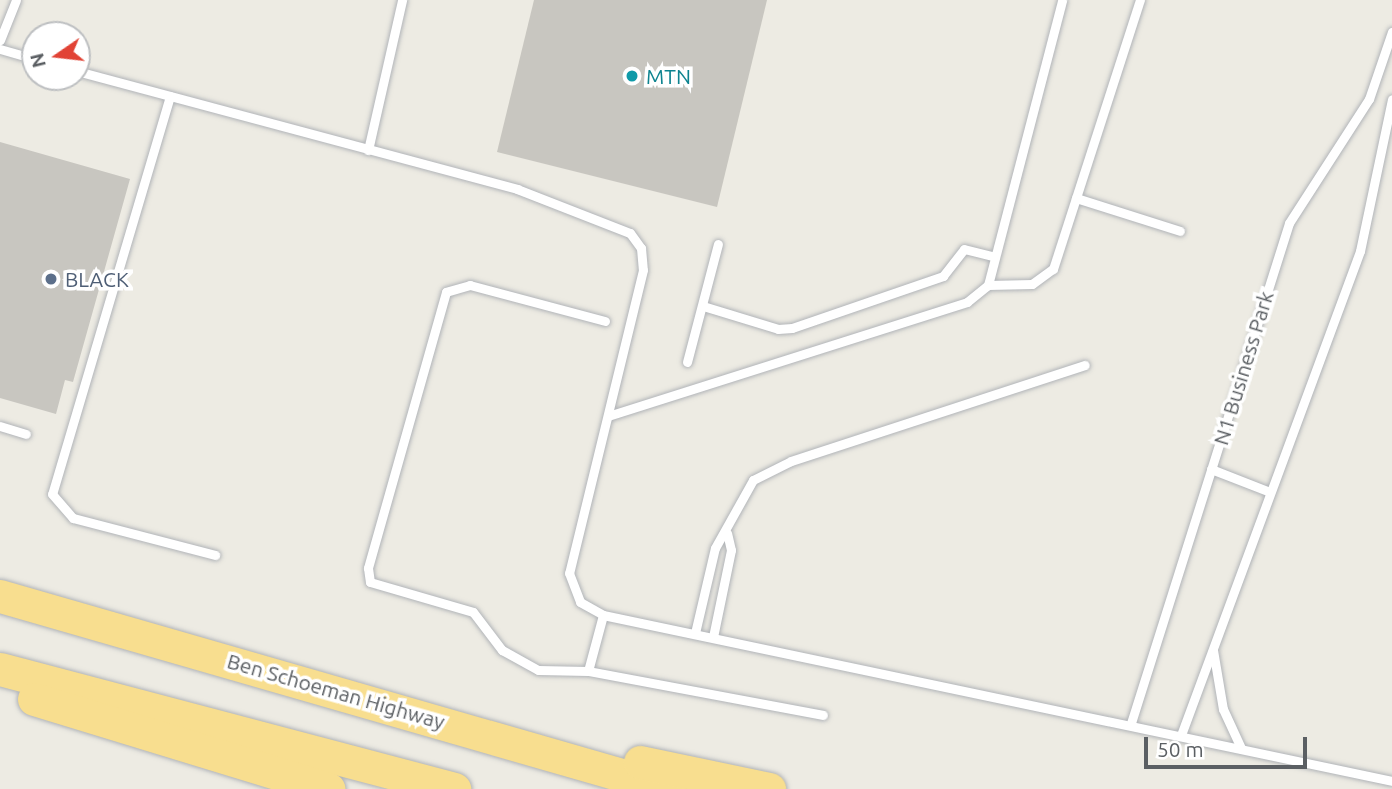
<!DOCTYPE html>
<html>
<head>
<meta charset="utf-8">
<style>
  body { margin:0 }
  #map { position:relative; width:1392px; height:789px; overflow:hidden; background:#edebe3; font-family:Ubuntu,sans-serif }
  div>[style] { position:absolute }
  .building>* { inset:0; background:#c8c6c0 }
  .roads { filter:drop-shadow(0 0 2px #b1b4b8) drop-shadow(0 0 2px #b1b4b8) }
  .service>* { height:9px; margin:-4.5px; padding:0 4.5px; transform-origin:4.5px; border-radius:4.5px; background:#fff }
  .motorway>* { height:33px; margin:-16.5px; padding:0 16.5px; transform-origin:16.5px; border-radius:16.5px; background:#f8de8f }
  .dots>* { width:19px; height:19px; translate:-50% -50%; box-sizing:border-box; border:4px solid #fff; border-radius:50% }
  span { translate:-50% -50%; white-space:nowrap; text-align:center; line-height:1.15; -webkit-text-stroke:7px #fff; paint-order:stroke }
  .culture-label { font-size:21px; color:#0d838f }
  .left { translate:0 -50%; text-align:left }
  .service-label { font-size:21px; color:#4e5e75 }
  .street-label { font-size:21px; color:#5b5f63 }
  .north { position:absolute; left:21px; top:21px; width:70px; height:70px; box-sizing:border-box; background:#fff; border:2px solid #bdbfc1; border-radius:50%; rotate:256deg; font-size:19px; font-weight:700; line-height:28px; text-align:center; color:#5b5f63 }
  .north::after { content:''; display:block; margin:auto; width:24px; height:32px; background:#e14335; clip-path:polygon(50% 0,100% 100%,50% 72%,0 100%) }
  .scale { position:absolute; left:1144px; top:737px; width:163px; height:32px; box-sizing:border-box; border:4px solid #5b5f63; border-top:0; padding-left:9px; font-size:21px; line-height:24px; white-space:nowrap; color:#5b5f63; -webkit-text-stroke:5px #fff; paint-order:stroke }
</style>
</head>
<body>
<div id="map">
  <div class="building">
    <div style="clip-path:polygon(534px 0,767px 0,717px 207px,497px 152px)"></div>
    <div style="clip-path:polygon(0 142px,130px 179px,73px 382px,65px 380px,56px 414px,0 398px)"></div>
  </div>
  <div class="roads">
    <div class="service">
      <div style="left:0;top:40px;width:43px;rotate:-68.2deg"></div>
      <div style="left:0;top:49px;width:36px;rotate:16deg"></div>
      <div style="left:77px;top:71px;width:456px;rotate:15deg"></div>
      <div style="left:517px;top:189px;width:121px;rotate:21.3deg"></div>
      <div style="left:630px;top:233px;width:19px;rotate:54deg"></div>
      <div style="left:641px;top:248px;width:22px;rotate:85deg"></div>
      <div style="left:643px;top:270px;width:312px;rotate:103.7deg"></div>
      <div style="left:569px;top:573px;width:31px;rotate:69deg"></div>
      <div style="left:580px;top:602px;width:26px;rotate:29deg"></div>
      <div style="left:603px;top:615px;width:806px;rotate:11.88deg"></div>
      <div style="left:170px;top:96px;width:415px;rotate:106.5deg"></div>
      <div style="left:52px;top:494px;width:32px;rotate:49deg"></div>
      <div style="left:73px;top:518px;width:147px;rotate:14.6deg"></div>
      <div style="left:368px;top:150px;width:154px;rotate:-77.2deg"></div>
      <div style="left:1076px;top:198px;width:109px;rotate:17.6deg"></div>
      <div style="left:988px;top:285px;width:44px;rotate:-1.3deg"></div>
      <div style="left:1032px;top:284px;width:26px;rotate:-36deg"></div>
      <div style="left:1053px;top:269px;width:283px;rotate:-72.1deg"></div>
      <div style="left:703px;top:306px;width:78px;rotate:17deg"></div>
      <div style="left:778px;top:329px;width:14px;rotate:-4deg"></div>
      <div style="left:792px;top:328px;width:160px;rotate:-19deg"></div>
      <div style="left:943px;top:276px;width:34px;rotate:-52deg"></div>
      <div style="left:964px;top:249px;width:32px;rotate:14deg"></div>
      <div style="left:605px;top:321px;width:140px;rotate:-165.1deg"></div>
      <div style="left:470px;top:285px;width:25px;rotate:164deg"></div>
      <div style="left:446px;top:292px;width:287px;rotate:105.8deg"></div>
      <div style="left:368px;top:568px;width:14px;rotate:82deg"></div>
      <div style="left:370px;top:582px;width:107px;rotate:16.2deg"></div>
      <div style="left:473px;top:612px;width:48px;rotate:52.7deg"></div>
      <div style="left:502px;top:650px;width:41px;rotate:29.1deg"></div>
      <div style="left:538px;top:670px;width:50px;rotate:1.1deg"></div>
      <div style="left:588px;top:671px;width:239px;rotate:10.6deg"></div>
      <div style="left:687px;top:362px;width:122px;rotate:-75.3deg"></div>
      <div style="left:608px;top:416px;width:377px;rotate:-17.6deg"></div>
      <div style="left:967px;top:302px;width:27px;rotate:-39deg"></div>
      <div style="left:988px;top:285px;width:294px;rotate:-75.4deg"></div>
      <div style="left:0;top:426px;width:27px;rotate:17deg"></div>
      <div style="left:1211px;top:469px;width:63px;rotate:21.3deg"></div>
      <div style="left:695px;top:633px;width:87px;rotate:-76.8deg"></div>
      <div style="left:715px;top:548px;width:78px;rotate:-60.8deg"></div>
      <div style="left:753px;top:480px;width:42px;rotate:-26.6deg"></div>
      <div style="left:791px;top:461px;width:309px;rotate:-18.1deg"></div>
      <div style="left:713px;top:637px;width:89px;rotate:-78.3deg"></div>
      <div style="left:731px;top:550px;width:17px;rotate:-103deg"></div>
      <div style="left:1213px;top:650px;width:60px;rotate:80.4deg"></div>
      <div style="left:1223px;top:709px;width:43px;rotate:65.2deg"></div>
      <div style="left:588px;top:671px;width:58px;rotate:-75deg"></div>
      <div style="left:1131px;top:723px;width:524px;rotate:-72.46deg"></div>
      <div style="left:1289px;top:223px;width:148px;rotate:-57.2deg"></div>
      <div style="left:1369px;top:99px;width:71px;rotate:-71.1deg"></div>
      <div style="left:1181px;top:735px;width:516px;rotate:-69.7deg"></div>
      <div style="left:1360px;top:251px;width:155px;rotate:-78.1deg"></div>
    </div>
    <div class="motorway">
      <div style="left:0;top:596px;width:697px;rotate:16.07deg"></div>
      <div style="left:0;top:669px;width:470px;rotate:14.8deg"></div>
      <div style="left:34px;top:699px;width:308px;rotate:17deg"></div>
      <div style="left:640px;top:762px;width:132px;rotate:11.8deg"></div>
    </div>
  </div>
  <div class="dots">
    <div style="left:632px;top:76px;background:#0f9aa8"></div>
    <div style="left:51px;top:279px;background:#5c6f8a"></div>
  </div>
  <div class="culture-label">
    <span class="left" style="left:646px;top:76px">MTN</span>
  </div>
  <div class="service-label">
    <span class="left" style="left:65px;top:279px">BLACK</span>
  </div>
  <div class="street-label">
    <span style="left:1243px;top:368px;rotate:-73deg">N1 Business Park</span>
    <span style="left:336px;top:691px;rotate:16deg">Ben Schoeman Highway</span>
  </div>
  <div class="north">N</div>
  <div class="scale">50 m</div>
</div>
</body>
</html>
